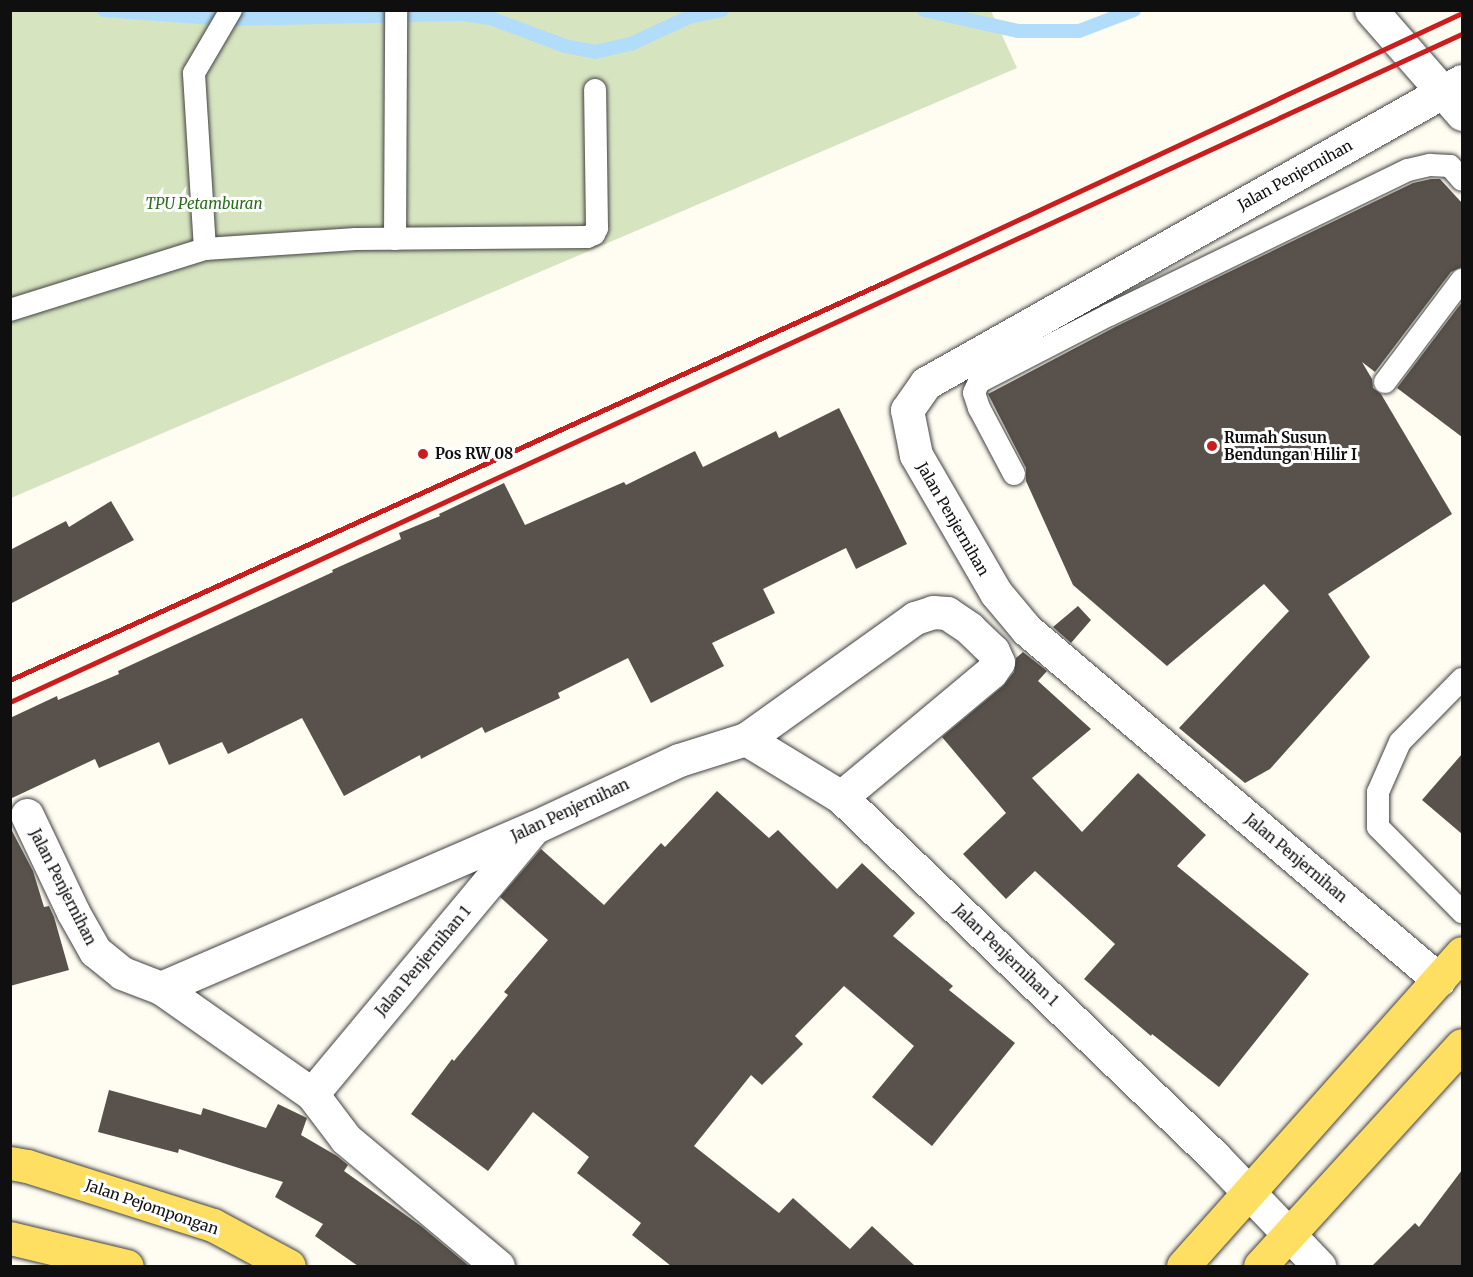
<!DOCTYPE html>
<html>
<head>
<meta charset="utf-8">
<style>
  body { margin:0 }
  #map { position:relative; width:1473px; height:1277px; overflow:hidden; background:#fffdf2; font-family:Merriweather,serif }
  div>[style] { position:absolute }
  .cemetery>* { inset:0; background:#d7e4c0 }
  .stream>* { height:14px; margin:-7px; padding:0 7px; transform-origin:7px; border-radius:7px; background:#b2ddfa }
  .building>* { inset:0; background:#59514b }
  .roads { filter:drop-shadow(0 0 2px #424242) drop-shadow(0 0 2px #424242) }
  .service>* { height:22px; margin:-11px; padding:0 11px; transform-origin:11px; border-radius:11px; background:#fff }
  .minor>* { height:33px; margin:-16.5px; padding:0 16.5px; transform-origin:16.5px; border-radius:16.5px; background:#fff }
  .primary>* { height:33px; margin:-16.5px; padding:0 16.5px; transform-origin:16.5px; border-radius:16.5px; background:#ffdf62 }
  .rail>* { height:4.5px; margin:-2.25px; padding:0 2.25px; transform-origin:2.25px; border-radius:2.25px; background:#ca1d1e }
  .dots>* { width:16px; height:16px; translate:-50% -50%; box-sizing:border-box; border:3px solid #fff; border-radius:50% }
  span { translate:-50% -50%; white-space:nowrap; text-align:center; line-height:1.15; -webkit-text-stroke:6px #fff; paint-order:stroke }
  .street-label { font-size:15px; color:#0f0f0f }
  .park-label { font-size:15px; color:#286d1a; font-style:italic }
  .poi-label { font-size:15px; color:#0f0f0f; font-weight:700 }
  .left { translate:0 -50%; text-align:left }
  .frame { position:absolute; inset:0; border:12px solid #0f0f0f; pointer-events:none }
</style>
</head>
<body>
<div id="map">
  <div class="cemetery">
    <div style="clip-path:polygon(11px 11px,991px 11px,1017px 68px,11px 498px)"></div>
  </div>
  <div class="stream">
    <div style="left:104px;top:10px;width:121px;rotate:4.3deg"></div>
    <div style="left:225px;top:19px;width:238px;rotate:-1.2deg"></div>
    <div style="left:463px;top:14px;width:30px;rotate:9deg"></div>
    <div style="left:493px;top:19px;width:77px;rotate:20.6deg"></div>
    <div style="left:565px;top:46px;width:31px;rotate:11deg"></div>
    <div style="left:595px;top:52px;width:39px;rotate:-13deg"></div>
    <div style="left:633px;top:43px;width:62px;rotate:-24.9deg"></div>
    <div style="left:689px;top:17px;width:34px;rotate:-12deg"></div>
    <div style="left:924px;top:10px;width:96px;rotate:12.6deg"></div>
    <div style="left:1018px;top:31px;width:61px"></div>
    <div style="left:1079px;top:31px;width:59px;rotate:-20.9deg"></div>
  </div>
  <div class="building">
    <div style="clip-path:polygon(1431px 179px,1440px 179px,1462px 203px,1462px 267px,1451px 272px,1375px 372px,1362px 362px,1372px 379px,1373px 388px,1381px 394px,1452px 514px,1328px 594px,1370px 657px,1270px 769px,1245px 783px,1179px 728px,1289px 611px,1264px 584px,1167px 666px,1073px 585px,1026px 481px,1026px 468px,988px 394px,1115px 327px,1413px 183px)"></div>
    <div style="clip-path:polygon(1462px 302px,1462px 437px,1397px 388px)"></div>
    <div style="clip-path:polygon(839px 408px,907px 544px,856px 569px,846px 548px,763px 589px,775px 613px,712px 643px,724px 666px,651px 703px,628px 658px,558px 693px,560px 698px,485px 733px,482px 727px,421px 759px,420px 755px,344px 796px,302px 718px,228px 754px,222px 742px,169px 765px,159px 742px,99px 768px,95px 759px,10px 799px,10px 718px,57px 696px,58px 700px,119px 674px,118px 671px,333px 572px,332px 570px,401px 539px,399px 533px,440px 516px,439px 514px,504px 483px,525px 525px,624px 482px,626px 485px,695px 451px,703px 467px,776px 431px,779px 438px)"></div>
    <div style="clip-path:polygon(111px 501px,134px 540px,10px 604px,10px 550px,66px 521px,69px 527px)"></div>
    <div style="clip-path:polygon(1078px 606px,1091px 620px,1071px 643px,1053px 627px)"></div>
    <div style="clip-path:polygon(1023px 652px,1047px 671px,1038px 681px,1091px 729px,1032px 778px,1082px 832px,1138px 773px,1206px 835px,1177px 866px,1309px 974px,1219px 1087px,1152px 1034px,1151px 1036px,1084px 979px,1115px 944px,1035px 871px,1006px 899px,963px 854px,1006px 813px,942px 737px,1003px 686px,1014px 672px,1016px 658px)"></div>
    <div style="clip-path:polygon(1462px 754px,1462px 834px,1422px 800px)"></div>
    <div style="clip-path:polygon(717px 791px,769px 838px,778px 830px,837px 889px,862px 863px,915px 913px,893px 936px,953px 986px,949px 990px,1015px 1043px,932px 1146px,872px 1097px,914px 1046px,844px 986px,795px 1036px,803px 1044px,762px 1085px,751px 1075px,694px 1146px,779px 1213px,793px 1198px,850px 1249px,872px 1226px,915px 1266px,671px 1266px,632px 1235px,641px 1223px,577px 1173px,589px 1157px,533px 1112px,488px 1171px,411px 1114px,452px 1059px,454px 1061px,508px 995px,504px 992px,548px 940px,500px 897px,541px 849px,604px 905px,661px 843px,665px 847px)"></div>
    <div style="clip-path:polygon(10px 827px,33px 871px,44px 907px,49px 906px,54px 917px,69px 970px,10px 986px)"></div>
    <div style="clip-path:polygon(109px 1090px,201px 1115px,203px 1108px,266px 1128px,278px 1104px,307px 1118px,301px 1135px,337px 1156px,348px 1165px,344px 1171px,421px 1226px,469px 1266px,358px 1266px,315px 1236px,323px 1224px,275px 1197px,283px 1182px,179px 1149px,178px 1153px,98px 1132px)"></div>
    <div style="clip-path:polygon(1462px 1170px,1462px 1266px,1372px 1266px,1415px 1223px,1419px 1227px)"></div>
  </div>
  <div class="roads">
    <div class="service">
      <div style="left:395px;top:239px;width:229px;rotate:-89.7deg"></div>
      <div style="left:205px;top:249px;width:176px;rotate:-93.6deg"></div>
      <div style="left:194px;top:73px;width:73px;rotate:-59.6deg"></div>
      <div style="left:10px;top:310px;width:204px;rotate:-17.4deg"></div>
      <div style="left:205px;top:249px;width:151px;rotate:-3.8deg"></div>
      <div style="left:356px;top:239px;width:231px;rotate:-0.5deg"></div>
      <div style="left:587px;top:237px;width:8px;rotate:-23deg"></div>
      <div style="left:594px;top:234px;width:7px;rotate:-63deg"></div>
      <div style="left:597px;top:228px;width:138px;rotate:-90.8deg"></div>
      <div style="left:1385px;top:382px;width:128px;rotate:-53deg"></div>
      <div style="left:1014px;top:474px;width:75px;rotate:-117.9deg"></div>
      <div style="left:979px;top:408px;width:16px;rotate:-108deg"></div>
      <div style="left:974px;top:393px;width:12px;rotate:-66deg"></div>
      <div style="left:979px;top:382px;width:146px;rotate:-27.3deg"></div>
      <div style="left:1109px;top:315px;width:332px;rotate:-25.9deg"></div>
      <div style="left:1408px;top:170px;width:23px;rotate:-13deg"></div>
      <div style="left:1430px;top:165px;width:20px;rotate:3deg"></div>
      <div style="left:1450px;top:166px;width:18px;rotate:49deg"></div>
      <div style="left:1462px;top:679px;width:88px;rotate:134.5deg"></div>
      <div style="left:1400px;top:742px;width:55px;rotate:113.7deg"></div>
      <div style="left:1378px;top:792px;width:35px;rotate:90deg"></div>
      <div style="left:1378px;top:827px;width:120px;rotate:45.3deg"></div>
    </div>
    <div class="minor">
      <div style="left:1371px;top:10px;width:138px;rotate:48.8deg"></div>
      <div style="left:746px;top:739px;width:111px;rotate:31.4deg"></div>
      <div style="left:841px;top:797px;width:519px;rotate:43.91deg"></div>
      <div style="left:1215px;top:1157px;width:151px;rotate:46.3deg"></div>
      <div style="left:27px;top:815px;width:107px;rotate:64.6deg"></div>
      <div style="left:73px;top:912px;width:45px;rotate:60.6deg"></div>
      <div style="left:95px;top:951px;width:35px;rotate:39deg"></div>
      <div style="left:122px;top:973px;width:42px;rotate:21deg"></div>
      <div style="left:161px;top:988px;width:184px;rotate:35.1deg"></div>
      <div style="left:312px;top:1094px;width:56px;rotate:52.9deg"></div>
      <div style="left:346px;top:1139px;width:198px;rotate:39.9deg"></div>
      <div style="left:1439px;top:980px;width:541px;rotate:-139.65deg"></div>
      <div style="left:1027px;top:630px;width:48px;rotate:-130deg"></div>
      <div style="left:996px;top:593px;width:160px;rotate:-120.1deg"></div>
      <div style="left:916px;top:455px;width:46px;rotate:-101.3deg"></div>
      <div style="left:907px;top:410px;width:33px;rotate:-55deg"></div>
      <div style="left:926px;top:383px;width:615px;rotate:-29.4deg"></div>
      <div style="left:161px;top:988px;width:405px;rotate:-23.3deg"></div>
      <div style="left:533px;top:828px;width:161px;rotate:-25deg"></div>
      <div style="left:679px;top:760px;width:70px;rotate:-17.4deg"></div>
      <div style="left:746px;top:739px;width:208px;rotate:-35.6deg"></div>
      <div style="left:915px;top:618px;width:19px;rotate:-18deg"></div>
      <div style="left:933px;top:612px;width:14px;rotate:4deg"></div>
      <div style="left:947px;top:613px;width:27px;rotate:34deg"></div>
      <div style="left:969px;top:628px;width:33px;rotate:44deg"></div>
      <div style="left:993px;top:651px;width:12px;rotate:66deg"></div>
      <div style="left:998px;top:662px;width:12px;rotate:125deg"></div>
      <div style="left:991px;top:672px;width:195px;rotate:140.2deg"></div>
      <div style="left:312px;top:1094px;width:341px;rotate:-50.2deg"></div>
    </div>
    <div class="primary">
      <div style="left:10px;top:1163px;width:17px;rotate:10deg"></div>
      <div style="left:27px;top:1166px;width:195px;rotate:17.6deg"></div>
      <div style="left:213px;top:1225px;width:86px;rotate:28.3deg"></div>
      <div style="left:10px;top:1238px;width:120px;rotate:13.5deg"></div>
      <div style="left:1183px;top:1266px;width:419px;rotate:-48.3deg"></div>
      <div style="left:1260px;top:1266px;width:299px;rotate:-47.6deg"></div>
    </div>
  </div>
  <div class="rail">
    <div style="left:10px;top:680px;width:963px;rotate:-24.46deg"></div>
    <div style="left:887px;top:281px;width:634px;rotate:-24.99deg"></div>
    <div style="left:10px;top:702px;width:1598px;rotate:-24.71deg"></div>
  </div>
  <div class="dots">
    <div style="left:1212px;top:446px;background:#ca1d1e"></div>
    <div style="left:423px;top:454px;background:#ca1d1e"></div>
  </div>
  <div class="street-label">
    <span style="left:1295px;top:175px;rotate:-29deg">Jalan Penjernihan</span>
    <span style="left:953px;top:519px;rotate:60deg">Jalan Penjernihan</span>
    <span style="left:570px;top:810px;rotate:-25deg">Jalan Penjernihan</span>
    <span style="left:1296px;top:858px;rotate:40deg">Jalan Penjernihan</span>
    <span style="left:63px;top:887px;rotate:63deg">Jalan Penjernihan</span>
    <span style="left:1006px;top:955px;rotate:44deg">Jalan Penjernihan 1</span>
    <span style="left:423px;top:961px;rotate:-50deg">Jalan Penjernihan 1</span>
    <span style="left:152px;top:1207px;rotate:19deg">Jalan Pejompongan</span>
  </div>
  <div class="park-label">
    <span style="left:204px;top:204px">TPU Petamburan</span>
  </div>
  <div class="poi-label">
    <span class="left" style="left:1224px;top:446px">Rumah Susun<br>Bendungan Hilir I</span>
    <span class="left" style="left:435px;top:454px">Pos RW 08</span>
  </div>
  <div class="frame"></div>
</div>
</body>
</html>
